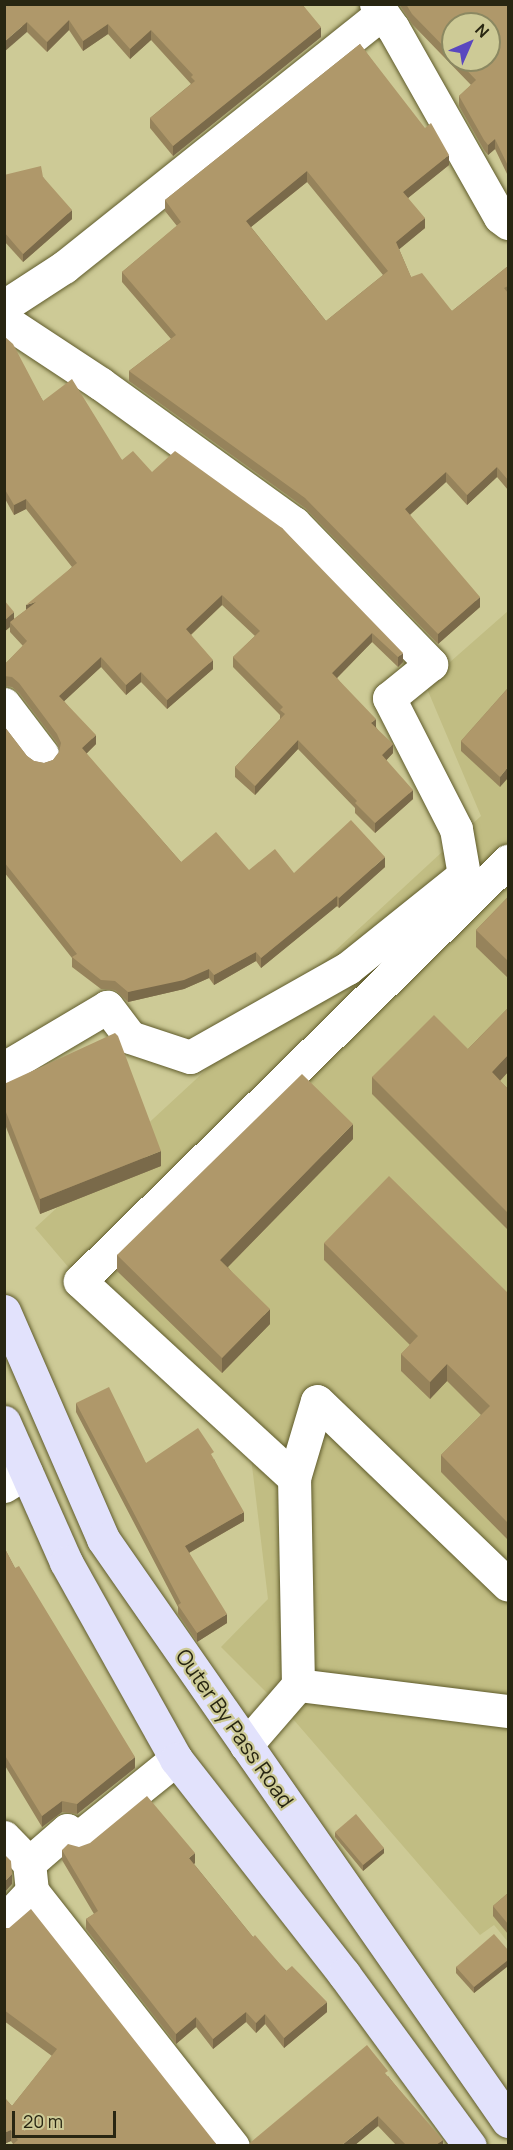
<!DOCTYPE html>
<html>
<head>
<meta charset="utf-8">
<style>
  body { margin:0 }
  #map { position:relative; width:513px; height:2150px; overflow:hidden; background:#cdca96; font-family:Manrope,sans-serif }
  div>[style] { position:absolute }
  .built>* { inset:0; background:#c1bd83 }
  .roads { filter:drop-shadow(0 0 2px #605c2c) drop-shadow(0 0 2px #605c2c) }
  .minor>* { height:33px; margin:-16.5px; padding:0 16.5px; transform-origin:16.5px; border-radius:16.5px; background:#fff }
  .major>* { height:33px; margin:-16.5px; padding:0 16.5px; transform-origin:16.5px; border-radius:16.5px; background:#e2e2fc }
  .wall>* { inset:0; background:#96835b }
  .shaded-wall>* { inset:0; background:#7a6a4a }
  .building>* { inset:0; background:#af986a }
  span { translate:-50% -50%; white-space:nowrap; text-align:center; line-height:1.15; -webkit-text-stroke:4.5px #cdca96; paint-order:stroke }
  .street-label { font-size:21px; color:#282612 }
  .frame { position:absolute; inset:0; border:6px solid #282612; pointer-events:none }
  .north { position:absolute; left:441px; top:12px; width:60px; height:60px; box-sizing:border-box; background:#cdca96; border:2px solid #8b8861; border-radius:50%; rotate:45deg; font-size:16px; font-weight:700; line-height:24px; text-align:center; color:#282612 }
  .north::after { content:''; display:block; margin:auto; width:21px; height:27px; background:#5a47bf; clip-path:polygon(50% 0,100% 100%,50% 72%,0 100%) }
  .scale { position:absolute; left:12px; top:2111px; width:104px; height:27px; box-sizing:border-box; border:3px solid #282612; border-top:0; padding-left:8px; font-size:18px; line-height:21px; white-space:nowrap; color:#282612; -webkit-text-stroke:4px #cdca96; paint-order:stroke }
</style>
</head>
<body>
<div id="map">
  <div class="built">
    <div style="clip-path:polygon(508px 611px,508px 1942px,494px 1925px,480px 1935px,293px 1719px,221px 1647px,268px 1599px,250px 1449px,156px 1370px,35px 1228px,481px 816px,425px 684px)"></div>
  </div>
  <div class="roads">
    <div class="minor">
      <div style="left:376px;top:4px;width:29px;rotate:55deg"></div>
      <div style="left:393px;top:28px;width:217px;rotate:60.5deg"></div>
      <div style="left:500px;top:217px;width:10px;rotate:37deg"></div>
      <div style="left:4px;top:306px;width:72px;rotate:-33deg"></div>
      <div style="left:64px;top:267px;width:407px;rotate:-38.6deg"></div>
      <div style="left:4px;top:320px;width:116px;rotate:33.4deg"></div>
      <div style="left:101px;top:384px;width:238px;rotate:35.8deg"></div>
      <div style="left:294px;top:523px;width:197px;rotate:45.8deg"></div>
      <div style="left:431px;top:664px;width:54px;rotate:141deg"></div>
      <div style="left:389px;top:698px;width:147px;rotate:62.9deg"></div>
      <div style="left:456px;top:829px;width:47px;rotate:80.1deg"></div>
      <div style="left:464px;top:875px;width:149px;rotate:141.3deg"></div>
      <div style="left:348px;top:968px;width:181px;rotate:150.6deg"></div>
      <div style="left:190px;top:1057px;width:63px;rotate:-161.6deg"></div>
      <div style="left:130px;top:1037px;width:38px;rotate:-127deg"></div>
      <div style="left:107px;top:1007px;width:120px;rotate:149.4deg"></div>
      <div style="left:4px;top:704px;width:63px;rotate:52.8deg"></div>
      <div style="left:294px;top:1478px;width:291px;rotate:-137.4deg"></div>
      <div style="left:80px;top:1281px;width:600px;rotate:-44.46deg"></div>
      <div style="left:4px;top:1486px;width:26px;rotate:-32deg"></div>
      <div style="left:298px;top:1685px;width:207px;rotate:-91.1deg"></div>
      <div style="left:294px;top:1478px;width:80px;rotate:-73.4deg"></div>
      <div style="left:317px;top:1401px;width:265px;rotate:43.9deg"></div>
      <div style="left:246px;top:1745px;width:79px;rotate:-49.1deg"></div>
      <div style="left:298px;top:1685px;width:212px;rotate:7.1deg"></div>
      <div style="left:4px;top:1837px;width:36px;rotate:46deg"></div>
      <div style="left:32px;top:1891px;width:325px;rotate:51.8deg"></div>
      <div style="left:4px;top:1921px;width:41px;rotate:-47deg"></div>
      <div style="left:32px;top:1891px;width:28px;rotate:-96deg"></div>
      <div style="left:29px;top:1863px;width:50px;rotate:-41deg"></div>
      <div style="left:67px;top:1830px;width:14px;rotate:36deg"></div>
      <div style="left:78px;top:1838px;width:126px;rotate:-38.9deg"></div>
    </div>
    <div class="major">
      <div style="left:4px;top:1311px;width:249px;rotate:66.5deg"></div>
      <div style="left:103px;top:1539px;width:709px;rotate:55.17deg"></div>
      <div style="left:4px;top:1422px;width:153px;rotate:66.1deg"></div>
      <div style="left:66px;top:1562px;width:226px;rotate:60.8deg"></div>
      <div style="left:176px;top:1759px;width:273px;rotate:52deg"></div>
      <div style="left:344px;top:1974px;width:213px;rotate:53.8deg"></div>
    </div>
  </div>
  <div class="wall">
    <div style="clip-path:polygon(4px 4px,303px 5px,321px 37px,173px 156px,150px 128px,150px 118px,191px 84px,151px 40px,130px 59px,108px 34px,83px 51px,69px 30px,47px 52px,27px 32px)"></div>
    <div style="clip-path:polygon(evenodd,399px 4px,508px 4px,508px 176px,495px 149px,488px 155px,484px 150px,459px 106px,459px 96px,471px 85px,412px 24px,399px 4px,453px 24px,489px 60px,453px 60px,453px 24px)"></div>
    <div style="clip-path:polygon(evenodd,360px 44px,449px 165px,408px 198px,425px 228px,399px 249px,411px 277px,452px 311px,508px 266px,508px 490px,497px 477px,467px 505px,446px 482px,410px 515px,480px 607px,438px 644px,305px 508px,129px 381px,129px 371px,171px 339px,122px 282px,122px 272px,177px 226px,165px 211px,165px 200px,360px 44px,307px 182px,383px 275px,326px 321px,251px 227px,307px 182px)"></div>
    <div style="clip-path:polygon(4px 175px,43px 177px,72px 219px,23px 262px,4px 241px)"></div>
    <div style="clip-path:polygon(4px 336px,43px 401px,122px 460px,282px 528px,403px 662px,398px 667px,372px 642px,337px 678px,376px 727px,393px 753px,386px 760px,413px 799px,375px 833px,355px 813px,355px 808px,298px 749px,255px 795px,235px 777px,235px 767px,280px 719px,280px 715px,233px 667px,233px 657px,255px 636px,222px 605px,191px 635px,213px 669px,167px 709px,141px 682px,126px 695px,101px 667px,64px 701px,96px 744px,86px 754px,181px 862px,249px 870px,294px 873px,385px 867px,339px 908px,337px 906px,261px 968px,256px 961px,214px 985px,209px 978px,184px 989px,128px 1002px,115px 990px,101px 989px,72px 967px,72px 958px,4px 872px,4px 726px,27px 756px,34px 761px,44px 763px,53px 760px,59px 752px,59px 749px,57px 743px,19px 693px,12px 687px,4px 686px,4px 665px,23px 646px,10px 632px,10px 627px,4px 632px,4px 600px,14px 619px,26px 610px,72px 567px,26px 509px,14px 515px,4px 497px)"></div>
    <div style="clip-path:polygon(508px 688px,500px 787px,461px 751px,461px 741px)"></div>
    <div style="clip-path:polygon(508px 897px,508px 978px,476px 947px,476px 930px)"></div>
    <div style="clip-path:polygon(508px 1008px,508px 1072px,500px 1081px,508px 1089px,508px 1230px,372px 1094px,372px 1077px,468px 1049px)"></div>
    <div style="clip-path:polygon(4px 1084px,161px 1166px,40px 1214px,4px 1122px)"></div>
    <div style="clip-path:polygon(353px 1139px,228px 1267px,270px 1324px,222px 1373px,117px 1271px,117px 1255px)"></div>
    <div style="clip-path:polygon(324px 1243px,508px 1293px,508px 1540px,441px 1472px,441px 1455px,481px 1415px,447px 1381px,430px 1399px,401px 1371px,401px 1354px,410px 1345px,324px 1260px)"></div>
    <div style="clip-path:polygon(76px 1403px,146px 1463px,214px 1459px,244px 1521px,189px 1553px,227px 1623px,197px 1642px,178px 1614px,178px 1607px,76px 1412px)"></div>
    <div style="clip-path:polygon(4px 1547px,15px 1568px,135px 1768px,77px 1814px,62px 1812px,42px 1827px,4px 1764px)"></div>
    <div style="clip-path:polygon(335px 1832px,384px 1853px,363px 1871px,335px 1837px)"></div>
    <div style="clip-path:polygon(79px 1847px,195px 1863px,194px 1864px,253px 1937px,327px 2012px,284px 2048px,265px 2024px,256px 2033px,246px 2022px,213px 2049px,196px 2027px,176px 2044px,86px 1929px,86px 1919px,94px 1914px,62px 1860px,62px 1850px)"></div>
    <div style="clip-path:polygon(508px 1893px,508px 1934px,493px 1916px,493px 1906px)"></div>
    <div style="clip-path:polygon(4px 1928px,217px 2145px,13px 2144px,11px 2141px,4px 2144px,4px 2097px,12px 2106px,52px 2056px,4px 2021px)"></div>
    <div style="clip-path:polygon(508px 1950px,508px 1966px,474px 1993px,456px 1973px,456px 1967px)"></div>
    <div style="clip-path:polygon(388px 2076px,443px 2145px,396px 2145px,378px 2126px,355px 2145px)"></div>
  </div>
  <div class="shaded-wall">
    <div style="clip-path:polygon(69px 20px,69px 30px,47px 52px,47px 42px)"></div>
    <div style="clip-path:polygon(27px 22px,27px 32px,4px 52px,4px 42px)"></div>
    <div style="clip-path:polygon(108px 24px,108px 34px,83px 51px,83px 41px)"></div>
    <div style="clip-path:polygon(321px 27px,321px 37px,173px 156px,173px 146px)"></div>
    <div style="clip-path:polygon(151px 30px,151px 40px,130px 59px,130px 49px)"></div>
    <div style="clip-path:polygon(495px 139px,495px 149px,488px 155px,488px 145px)"></div>
    <div style="clip-path:polygon(449px 155px,449px 165px,403px 202px,403px 192px)"></div>
    <div style="clip-path:polygon(307px 171px,307px 182px,246px 231px,246px 221px)"></div>
    <div style="clip-path:polygon(72px 210px,72px 219px,23px 262px,23px 254px)"></div>
    <div style="clip-path:polygon(425px 218px,425px 228px,396px 252px,396px 242px)"></div>
    <div style="clip-path:polygon(497px 467px,497px 477px,467px 505px,467px 495px)"></div>
    <div style="clip-path:polygon(446px 472px,446px 482px,405px 519px,405px 509px)"></div>
    <div style="clip-path:polygon(26px 499px,26px 509px,14px 515px,14px 505px)"></div>
    <div style="clip-path:polygon(222px 595px,222px 605px,186px 639px,186px 629px)"></div>
    <div style="clip-path:polygon(480px 597px,480px 607px,438px 644px,438px 634px)"></div>
    <div style="clip-path:polygon(36px 602px,26px 614px,26px 605px)"></div>
    <div style="clip-path:polygon(14px 612px,14px 624px,10px 622px,10px 627px,4px 632px,4px 621px)"></div>
    <div style="clip-path:polygon(372px 633px,372px 642px,332px 683px,332px 673px)"></div>
    <div style="clip-path:polygon(403px 653px,403px 662px,398px 667px,398px 657px)"></div>
    <div style="clip-path:polygon(101px 657px,101px 667px,59px 706px,59px 696px)"></div>
    <div style="clip-path:polygon(213px 660px,213px 669px,167px 709px,167px 700px)"></div>
    <div style="clip-path:polygon(141px 672px,141px 682px,126px 695px,126px 685px)"></div>
    <div style="clip-path:polygon(376px 719px,376px 728px,371px 723px)"></div>
    <div style="clip-path:polygon(96px 735px,96px 744px,82px 758px,82px 748px)"></div>
    <div style="clip-path:polygon(298px 740px,298px 749px,255px 795px,255px 786px)"></div>
    <div style="clip-path:polygon(393px 744px,393px 753px,382px 765px,382px 755px)"></div>
    <div style="clip-path:polygon(508px 767px,508px 778px,500px 787px,500px 777px)"></div>
    <div style="clip-path:polygon(413px 790px,413px 799px,375px 833px,375px 823px)"></div>
    <div style="clip-path:polygon(385px 857px,385px 867px,339px 908px,339px 898px)"></div>
    <div style="clip-path:polygon(337px 896px,337px 906px,261px 968px,261px 958px)"></div>
    <div style="clip-path:polygon(256px 952px,256px 961px,214px 985px,214px 975px)"></div>
    <div style="clip-path:polygon(209px 969px,209px 978px,184px 989px,128px 1002px,128px 992px)"></div>
    <div style="clip-path:polygon(508px 1055px,508px 1072px,492px 1089px,492px 1072px)"></div>
    <div style="clip-path:polygon(353px 1124px,353px 1139px,220px 1275px,220px 1260px)"></div>
    <div style="clip-path:polygon(161px 1151px,161px 1166px,40px 1214px,40px 1199px)"></div>
    <div style="clip-path:polygon(270px 1309px,270px 1324px,222px 1373px,222px 1358px)"></div>
    <div style="clip-path:polygon(447px 1364px,447px 1381px,430px 1399px,430px 1382px)"></div>
    <div style="clip-path:polygon(244px 1512px,244px 1521px,185px 1555px,185px 1546px)"></div>
    <div style="clip-path:polygon(227px 1614px,227px 1623px,197px 1642px,197px 1633px)"></div>
    <div style="clip-path:polygon(135px 1757px,135px 1768px,77px 1814px,77px 1804px)"></div>
    <div style="clip-path:polygon(62px 1801px,62px 1812px,42px 1827px,42px 1816px)"></div>
    <div style="clip-path:polygon(384px 1848px,384px 1853px,363px 1871px,363px 1865px)"></div>
    <div style="clip-path:polygon(195px 1853px,195px 1863px,189px 1868px,189px 1858px)"></div>
    <div style="clip-path:polygon(12px 1874px,12px 1884px,4px 1893px,4px 1882px)"></div>
    <div style="clip-path:polygon(508px 1960px,508px 1966px,474px 1993px,474px 1987px)"></div>
    <div style="clip-path:polygon(327px 2002px,327px 2012px,284px 2048px,284px 2038px)"></div>
    <div style="clip-path:polygon(246px 2012px,246px 2022px,213px 2049px,213px 2039px)"></div>
    <div style="clip-path:polygon(265px 2014px,265px 2024px,256px 2033px,256px 2023px)"></div>
    <div style="clip-path:polygon(196px 2017px,196px 2027px,176px 2044px,176px 2034px)"></div>
    <div style="clip-path:polygon(378px 2116px,378px 2126px,355px 2145px,342px 2145px)"></div>
    <div style="clip-path:polygon(11px 2130px,11px 2141px,4px 2144px,4px 2133px)"></div>
    <div style="clip-path:polygon(443px 2140px,443px 2145px,436px 2145px)"></div>
  </div>
  <div class="building">
    <div style="clip-path:polygon(4px 4px,302px 4px,321px 27px,173px 146px,150px 118px,195px 81px,191px 77px,193px 75px,151px 30px,130px 49px,108px 24px,83px 41px,69px 20px,47px 42px,27px 22px,4px 42px)"></div>
    <div style="clip-path:polygon(406px 4px,508px 4px,508px 166px,495px 139px,488px 145px,484px 140px,459px 96px,476px 80px,457px 60px,489px 60px,489px 24px,453px 24px,453px 56px,412px 14px)"></div>
    <div style="clip-path:polygon(evenodd,360px 44px,425px 128px,431px 123px,449px 155px,403px 192px,425px 218px,396px 242px,411px 277px,422px 273px,452px 311px,508px 266px,508px 286px,504px 288px,508px 293px,508px 480px,497px 467px,467px 495px,446px 472px,405px 509px,480px 597px,438px 634px,305px 498px,129px 371px,176px 335px,122px 272px,181px 222px,165px 200px,360px 44px,307px 171px,388px 271px,326px 321px,246px 221px,307px 171px)"></div>
    <div style="clip-path:polygon(41px 166px,43px 177px,72px 210px,23px 254px,4px 232px,4px 175px)"></div>
    <div style="clip-path:polygon(4px 336px,13px 344px,43px 401px,72px 379px,122px 460px,133px 451px,152px 472px,175px 451px,282px 528px,403px 653px,398px 657px,372px 633px,332px 673px,376px 719px,371px 723px,393px 744px,382px 755px,413px 790px,375px 823px,355px 803px,357px 801px,298px 740px,255px 786px,235px 767px,285px 714px,280px 710px,283px 707px,233px 657px,260px 631px,222px 595px,186px 629px,213px 660px,167px 700px,141px 672px,126px 685px,101px 657px,59px 696px,96px 735px,82px 748px,181px 862px,216px 832px,249px 870px,275px 849px,294px 873px,351px 820px,385px 857px,339px 898px,337px 896px,261px 958px,256px 952px,214px 975px,209px 969px,184px 980px,128px 992px,115px 981px,101px 980px,72px 957px,77px 954px,4px 862px,4px 840px,6px 838px,4px 836px,4px 726px,27px 756px,34px 761px,44px 763px,53px 760px,59px 752px,61px 743px,57px 734px,19px 683px,12px 677px,4px 676px,4px 665px,27px 641px,10px 622px,36px 602px,26px 605px,77px 563px,26px 499px,14px 505px,4px 488px)"></div>
    <div style="clip-path:polygon(4px 600px,14px 612px,4px 621px)"></div>
    <div style="clip-path:polygon(508px 688px,508px 767px,500px 777px,461px 741px)"></div>
    <div style="clip-path:polygon(508px 897px,508px 961px,476px 930px)"></div>
    <div style="clip-path:polygon(508px 1008px,508px 1055px,492px 1072px,508px 1089px,508px 1213px,372px 1077px,434px 1015px,468px 1049px)"></div>
    <div style="clip-path:polygon(115px 1033px,118px 1036px,161px 1151px,40px 1199px,4px 1107px,4px 1084px)"></div>
    <div style="clip-path:polygon(302px 1074px,353px 1124px,220px 1260px,270px 1309px,222px 1358px,117px 1255px)"></div>
    <div style="clip-path:polygon(389px 1176px,508px 1293px,508px 1523px,441px 1455px,490px 1406px,447px 1364px,430px 1382px,401px 1354px,418px 1336px,324px 1243px)"></div>
    <div style="clip-path:polygon(109px 1387px,146px 1463px,198px 1428px,214px 1452px,211px 1454px,244px 1512px,185px 1546px,227px 1614px,197px 1633px,178px 1605px,181px 1603px,76px 1403px)"></div>
    <div style="clip-path:polygon(4px 1547px,15px 1568px,19px 1566px,135px 1757px,77px 1804px,62px 1801px,42px 1816px,4px 1754px)"></div>
    <div style="clip-path:polygon(147px 1796px,195px 1853px,189px 1858px,253px 1937px,255px 1935px,286px 1971px,292px 1966px,327px 2002px,284px 2038px,265px 2014px,256px 2023px,246px 2012px,213px 2039px,196px 2017px,176px 2034px,86px 1919px,98px 1911px,62px 1850px,68px 1844px,79px 1847px,90px 1843px)"></div>
    <div style="clip-path:polygon(356px 1814px,384px 1848px,363px 1865px,335px 1832px)"></div>
    <div style="clip-path:polygon(4px 1854px,11px 1861px,12px 1874px,4px 1882px)"></div>
    <div style="clip-path:polygon(508px 1893px,508px 1924px,493px 1906px)"></div>
    <div style="clip-path:polygon(31px 1909px,217px 2145px,12px 2145px,18px 2140px,11px 2130px,4px 2133px,4px 2097px,12px 2106px,57px 2049px,4px 2010px,4px 1928px,9px 1928px)"></div>
    <div style="clip-path:polygon(494px 1934px,508px 1950px,508px 1960px,474px 1987px,456px 1967px)"></div>
    <div style="clip-path:polygon(367px 2045px,388px 2071px,385px 2073px,443px 2140px,436px 2145px,406px 2145px,378px 2116px,342px 2145px,248px 2145px,251px 2142px)"></div>
  </div>
  <div class="street-label">
    <span style="left:235px;top:1728px;rotate:55deg">Outer By Pass Road</span>
  </div>
  <div class="frame"></div>
  <div class="north">N</div>
  <div class="scale">20 m</div>
</div>
</body>
</html>
